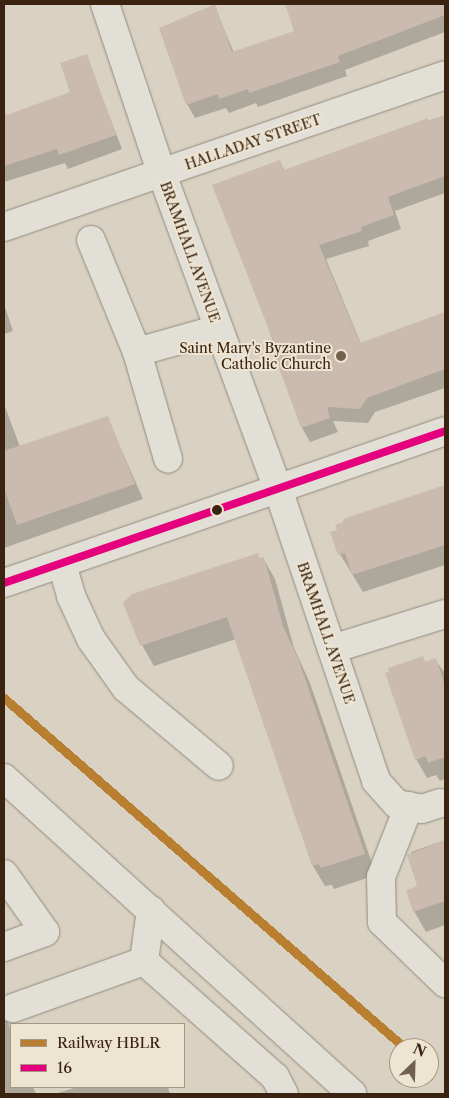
<!DOCTYPE html>
<html>
<head>
<meta charset="utf-8">
<style>
  body { margin:0 }
  #map { position:relative; width:449px; height:1098px; overflow:hidden; background:#d9d2c2; font-family:"Libre Caslon Text",serif }
  div>[style] { position:absolute }
  .shadow>* { inset:0; background:#0003 }
  .building>* { inset:0; background:#cbbbae }
  .roads { filter:drop-shadow(0 0 1px #928a7f) drop-shadow(0 0 1px #928a7f) }
  .minor>* { height:28px; margin:-14px; padding:0 14px; transform-origin:14px; border-radius:14px; background:#e2dfd6 }
  .bus-1>* { height:8px; margin:-4px; padding:0 4px; transform-origin:4px; border-radius:4px; background:#e5007d }
  .rail-1>* { height:9px; margin:-4.5px; padding:0 4.5px; transform-origin:4.5px; border-radius:4.5px; background:#b77f2f }
  .dots>* { width:14px; height:14px; translate:-50% -50%; box-sizing:border-box; border:2px solid #ede4d1; border-radius:50% }
  span { translate:-50% -50%; white-space:nowrap; text-align:center; line-height:1.15; -webkit-text-stroke:4px #ede4d1; paint-order:stroke }
  .street-label { font-size:14px; color:#3a2311 }
  .poi-label { font-size:14px; color:#3a2311 }
  .right { translate:-100% -50%; text-align:right }
  .frame { position:absolute; inset:0; border:5px solid #3a2311; pointer-events:none }
  .legend { position:absolute; left:10px; top:1023px; width:175px; height:65px; box-sizing:border-box; background:#ede4d1; border:1px solid #a59784; margin:0; padding:6px 9px; list-style:none; font-size:15px; color:#3a2311 }
  .legend li { display:flex; align-items:center; gap:10px; height:25px }
  .legend b { width:25px; border:1px solid #a59784 }
  .north { position:absolute; left:389px; top:1038px; width:50px; height:50px; box-sizing:border-box; background:#ede4d1; border:1px solid #a59784; border-radius:50%; rotate:24deg; font-size:14px; font-weight:700; line-height:20px; text-align:center; color:#3a2311 }
  .north::after { content:''; display:block; margin:auto; width:18px; height:22px; background:#72604f; clip-path:polygon(50% 0,100% 100%,50% 72%,0 100%) }
</style>
</head>
<body>
<div id="map">
  <div class="shadow">
    <div style="clip-path:polygon(286px 4px,445px 4px,445px 32px,345px 70px,347px 76px,258px 107px,256px 103px,229px 113px,226px 108px,195px 118px,187px 104px,214px 5px,234px 53px,296px 31px)"></div>
    <div style="clip-path:polygon(86px 56px,122px 149px,68px 169px,65px 163px,4px 182px,4px 111px,6px 116px,71px 93px)"></div>
    <div style="clip-path:polygon(445px 115px,445px 193px,395px 211px,401px 229px,368px 241px,369px 246px,326px 259px,361px 344px,445px 313px,445px 388px,375px 412px,368px 423px,333px 421px,338px 432px,310px 442px,302px 428px,255px 288px,280px 162px,285px 171px)"></div>
    <div style="clip-path:polygon(4px 304px,13px 331px,4px 334px)"></div>
    <div style="clip-path:polygon(4px 404px,20px 447px,107px 417px,143px 499px,4px 548px)"></div>
    <div style="clip-path:polygon(445px 486px,445px 565px,363px 592px,340px 554px,338px 530px,344px 520px)"></div>
    <div style="clip-path:polygon(263px 558px,275px 579px,294px 648px,310px 683px,376px 875px,334px 889px,332px 885px,325px 886px,313px 866px,236px 639px,154px 666px,142px 645px)"></div>
    <div style="clip-path:polygon(423px 658px,426px 663px,435px 660px,445px 673px,445px 779px,440px 781px,436px 775px,427px 778px,416px 759px)"></div>
    <div style="clip-path:polygon(445px 840px,445px 925px,426px 932px,414px 911px,419px 887px,411px 852px)"></div>
    <div style="clip-path:polygon(4px 1006px,11px 1032px,11px 1087px,33px 1087px,36px 1094px,4px 1094px)"></div>
    <div style="clip-path:polygon(77px 1087px,168px 1087px,170px 1094px,55px 1094px)"></div>
  </div>
  <div class="building">
    <div style="clip-path:polygon(215px 4px,232px 52px,294px 31px,285px 4px,445px 4px,445px 15px,338px 56px,340px 62px,249px 93px,248px 89px,219px 99px,218px 94px,186px 105px,159px 28px)"></div>
    <div style="clip-path:polygon(87px 54px,116px 135px,59px 155px,57px 149px,4px 166px,4px 116px,70px 92px,60px 63px)"></div>
    <div style="clip-path:polygon(445px 115px,445px 176px,388px 197px,394px 215px,361px 227px,362px 231px,319px 245px,360px 343px,445px 312px,445px 369px,367px 398px,360px 409px,327px 407px,330px 418px,301px 428px,271px 346px,275px 345px,212px 185px,280px 160px,284px 170px,428px 118px,429px 121px)"></div>
    <div style="clip-path:polygon(108px 416px,135px 484px,17px 525px,4px 488px,4px 451px)"></div>
    <div style="clip-path:polygon(445px 485px,445px 545px,352px 575px,345px 553px,338px 555px,330px 532px,337px 530px,335px 525px,343px 522px,343px 519px)"></div>
    <div style="clip-path:polygon(258px 553px,260px 558px,264px 557px,283px 626px,299px 661px,365px 854px,321px 868px,319px 864px,312px 866px,227px 617px,140px 646px,123px 603px,132px 594px)"></div>
    <div style="clip-path:polygon(423px 656px,425px 662px,436px 658px,445px 686px,445px 757px,428px 763px,426px 756px,415px 760px,385px 673px,389px 672px,388px 668px)"></div>
    <div style="clip-path:polygon(445px 840px,445px 901px,413px 912px,406px 890px,417px 886px,407px 855px)"></div>
  </div>
  <div class="roads">
    <div class="minor">
      <div style="left:105px;top:4px;width:179px;rotate:71.5deg"></div>
      <div style="left:162px;top:174px;width:336px;rotate:69.8deg"></div>
      <div style="left:278px;top:489px;width:308px;rotate:71.4deg"></div>
      <div style="left:376px;top:781px;width:31px;rotate:48deg"></div>
      <div style="left:397px;top:804px;width:25px;rotate:11deg"></div>
      <div style="left:422px;top:809px;width:19px;rotate:-18deg"></div>
      <div style="left:4px;top:227px;width:466px;rotate:-19deg"></div>
      <div style="left:91px;top:240px;width:121px;rotate:67.7deg"></div>
      <div style="left:137px;top:352px;width:85px;rotate:-15.7deg"></div>
      <div style="left:137px;top:352px;width:111px;rotate:73.8deg"></div>
      <div style="left:62px;top:564px;width:33px;rotate:74deg"></div>
      <div style="left:71px;top:596px;width:47px;rotate:65.1deg"></div>
      <div style="left:91px;top:639px;width:60px;rotate:54.5deg"></div>
      <div style="left:126px;top:688px;width:121px;rotate:40deg"></div>
      <div style="left:4px;top:583px;width:466px;rotate:-19deg"></div>
      <div style="left:332px;top:649px;width:118px;rotate:-17.2deg"></div>
      <div style="left:4px;top:778px;width:470px;rotate:42.2deg"></div>
      <div style="left:409px;top:806px;width:76px;rotate:111.5deg"></div>
      <div style="left:381px;top:877px;width:45px;rotate:88.7deg"></div>
      <div style="left:382px;top:922px;width:88px;rotate:44.1deg"></div>
      <div style="left:4px;top:874px;width:71px;rotate:54.7deg"></div>
      <div style="left:45px;top:932px;width:44px;rotate:159.9deg"></div>
      <div style="left:151px;top:910px;width:51px;rotate:97.8deg"></div>
      <div style="left:144px;top:961px;width:175px;rotate:41.5deg"></div>
      <div style="left:275px;top:1077px;width:19px;rotate:62deg"></div>
      <div style="left:13px;top:1008px;width:139px;rotate:-19.7deg"></div>
    </div>
  </div>
  <div class="bus-1">
    <div style="left:4px;top:583px;width:466px;rotate:-19deg"></div>
  </div>
  <div class="rail-1">
    <div style="left:4px;top:698px;width:532px;rotate:41.12deg"></div>
  </div>
  <div class="dots">
    <div style="left:341px;top:356px;background:#72604f"></div>
    <div style="left:217px;top:510px;background:#3a2311"></div>
  </div>
  <div class="street-label">
    <span style="left:253px;top:142px;rotate:-19deg">HALLADAY STREET</span>
    <span style="left:190px;top:252px;rotate:70deg">BRAMHALL AVENUE</span>
    <span style="left:326px;top:633px;rotate:71deg">BRAMHALL AVENUE</span>
  </div>
  <div class="poi-label">
    <span class="right" style="left:331px;top:356px">Saint Mary's Byzantine<br>Catholic Church</span>
  </div>
  <div class="frame"></div>
  <ul class="legend">
  <li><b style="height:6px;background:#b77f2f"></b>Railway HBLR</li>
  <li><b style="height:6px;background:#e5007d"></b>16</li>
  </ul>
  <div class="north">N</div>
</div>
</body>
</html>
